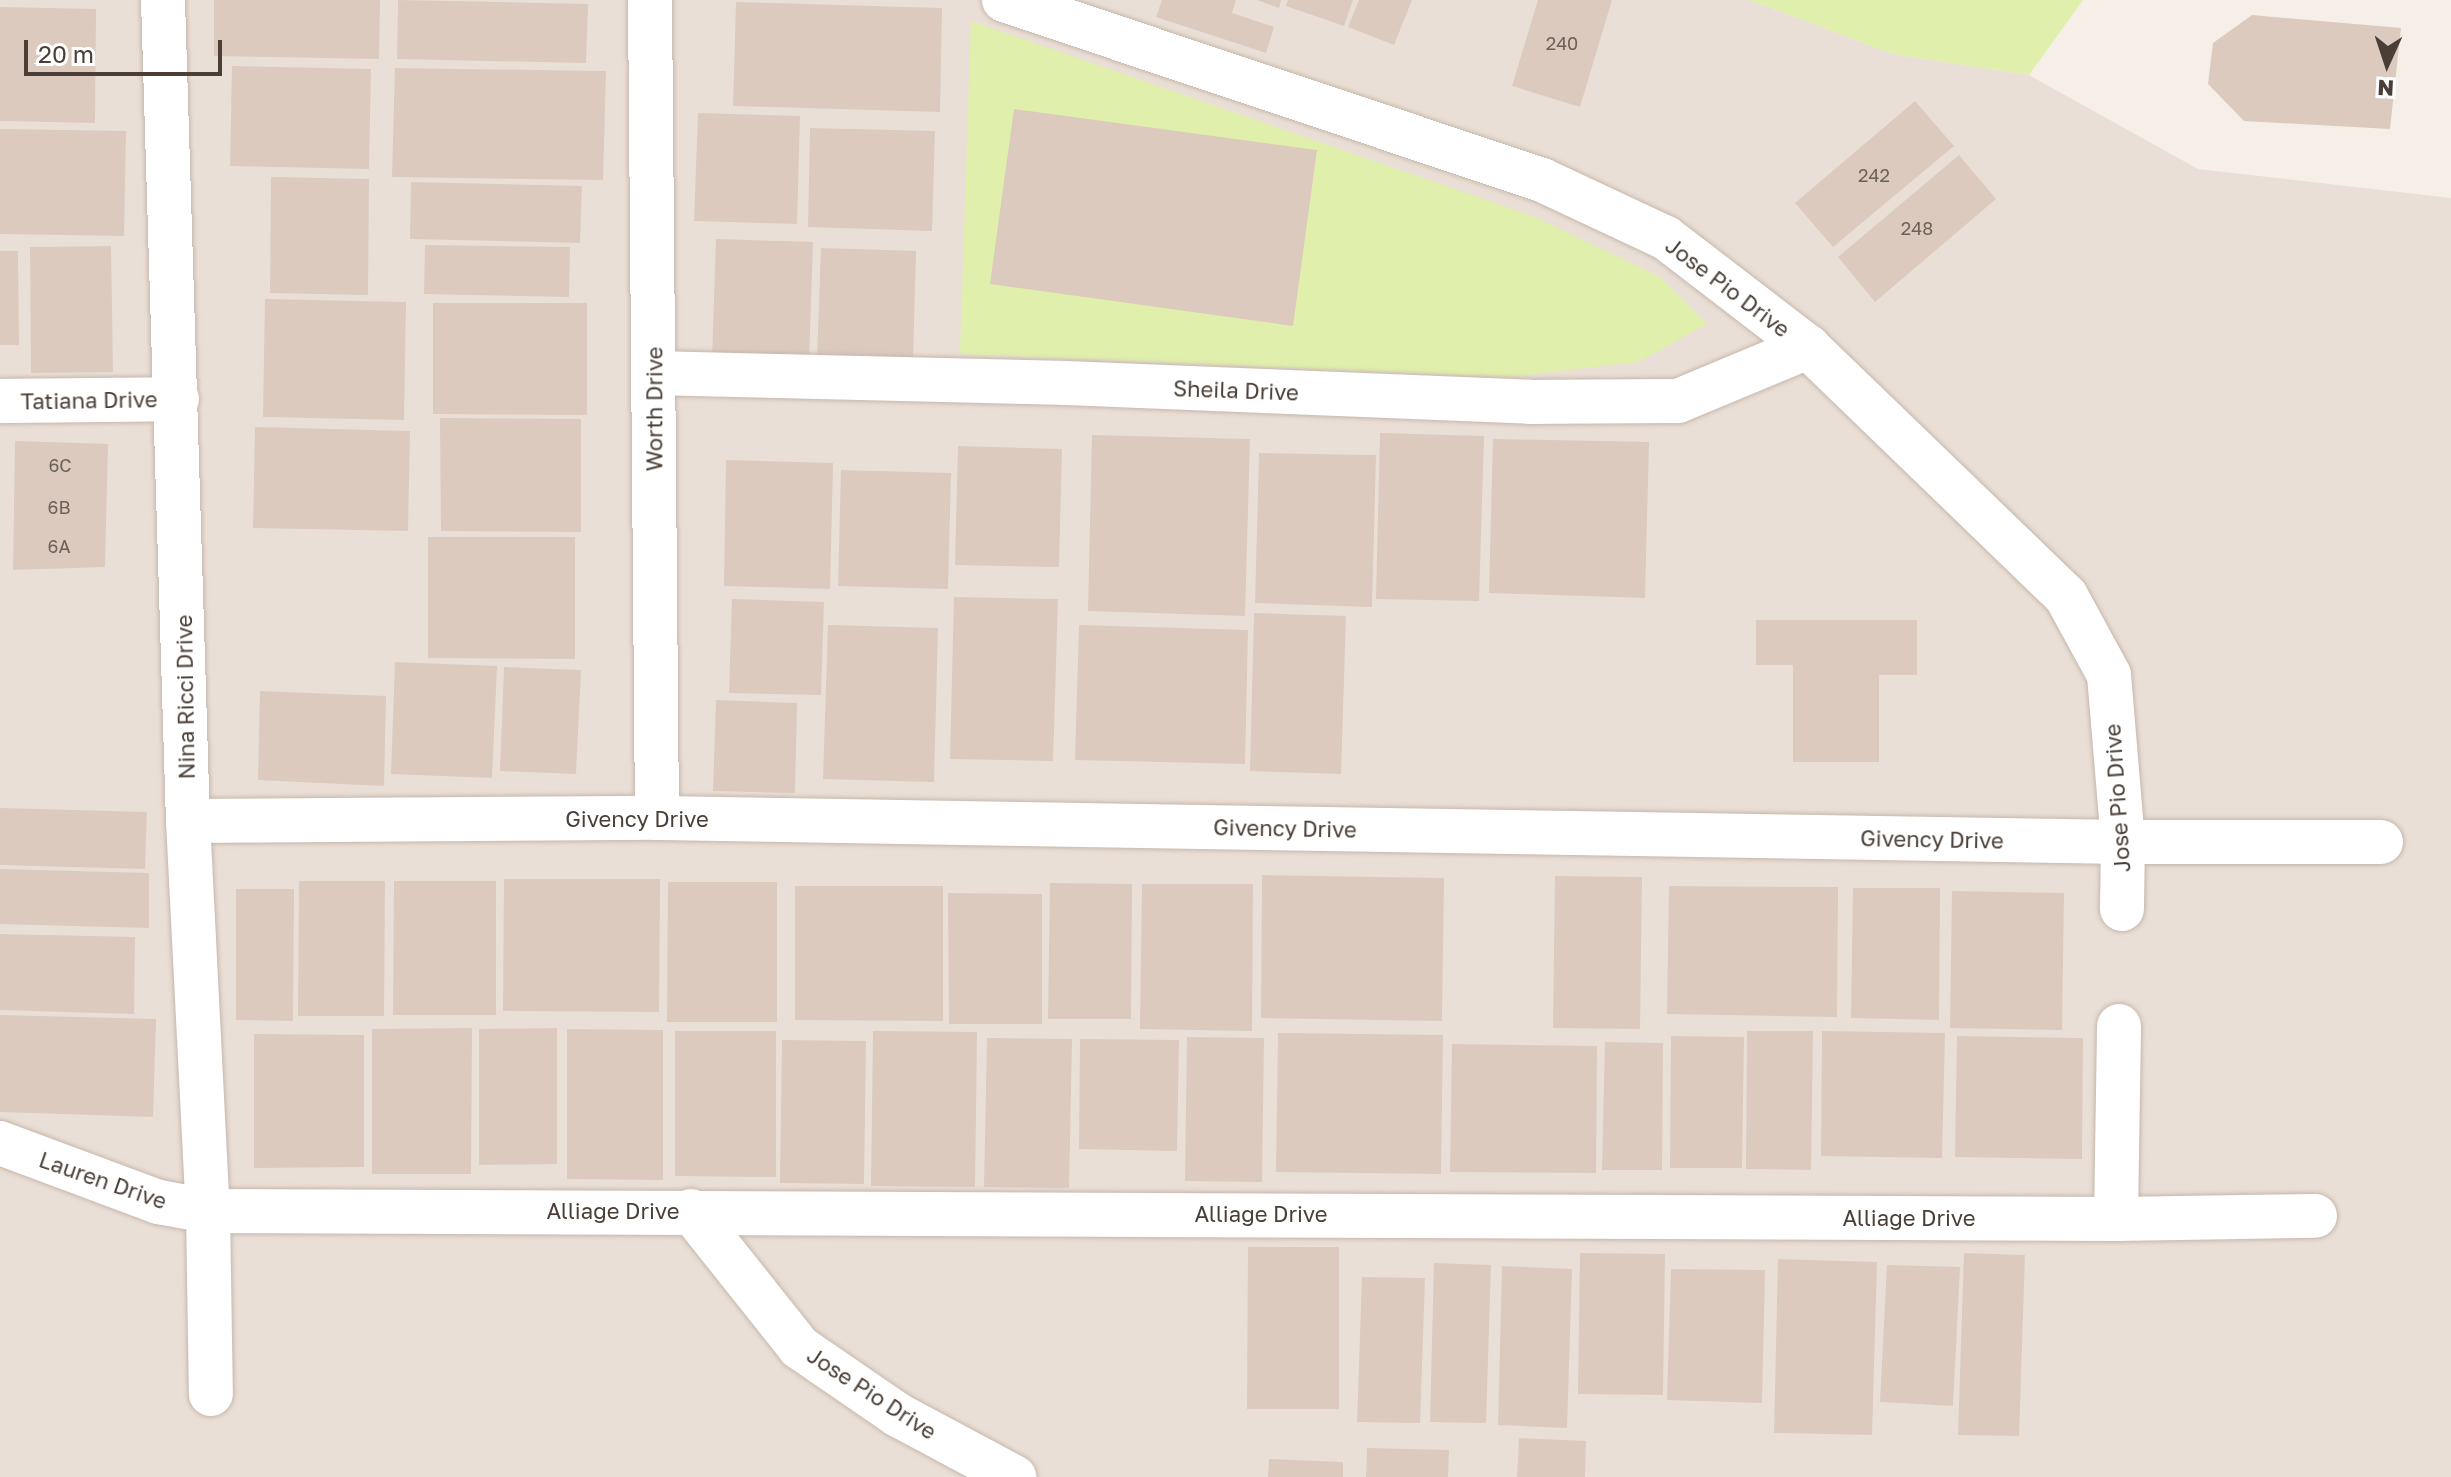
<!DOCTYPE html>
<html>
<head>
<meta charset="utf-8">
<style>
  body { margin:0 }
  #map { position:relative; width:2451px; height:1477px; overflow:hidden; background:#f6efe8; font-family:"Golos Text",sans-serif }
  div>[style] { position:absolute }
  .residential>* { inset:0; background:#eadfd6 }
  .green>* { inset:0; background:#e0efac }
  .building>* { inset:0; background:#dccabf }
  .roads { filter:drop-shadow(0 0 2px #c6b7ac) drop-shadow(0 0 2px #c6b7ac) }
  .minor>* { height:44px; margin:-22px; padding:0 22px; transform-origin:22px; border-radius:22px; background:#fff }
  span { translate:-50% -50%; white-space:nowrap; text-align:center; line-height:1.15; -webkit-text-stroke:6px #fff; paint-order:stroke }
  .number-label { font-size:18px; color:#6e6158 }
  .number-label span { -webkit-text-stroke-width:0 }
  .street-label { font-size:22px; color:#4a3e36 }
  .north { position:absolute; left:2347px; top:24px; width:80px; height:80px; -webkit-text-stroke:6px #fff; paint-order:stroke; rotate:183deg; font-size:22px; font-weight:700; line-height:32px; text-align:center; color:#4a3e36 }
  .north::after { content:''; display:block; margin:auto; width:28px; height:36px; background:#4a3e36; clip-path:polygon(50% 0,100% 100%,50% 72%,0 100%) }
  .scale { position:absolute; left:24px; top:40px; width:198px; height:36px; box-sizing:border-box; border:4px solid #4a3e36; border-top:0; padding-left:10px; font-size:24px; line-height:28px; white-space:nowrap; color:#4a3e36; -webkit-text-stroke:6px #fff; paint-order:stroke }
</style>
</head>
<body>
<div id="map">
  <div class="residential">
    <div style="clip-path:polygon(0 0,1750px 0,1893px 54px,2029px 75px,2198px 169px,2451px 198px,2451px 1477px,0 1477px)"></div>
  </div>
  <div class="green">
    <div style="clip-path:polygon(1750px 0,2083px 0,2029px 75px,1893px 54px)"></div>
    <div style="clip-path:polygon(971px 21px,1535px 217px,1660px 277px,1707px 324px,1638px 362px,1506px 377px,960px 354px)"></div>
  </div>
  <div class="building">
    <div style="clip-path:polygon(214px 0,380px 0,379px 59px,214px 56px)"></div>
    <div style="clip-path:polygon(398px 0,588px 4px,586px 63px,397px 59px)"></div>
    <div style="clip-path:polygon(1162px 0,1236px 0,1232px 13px,1274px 27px,1266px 53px,1156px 17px)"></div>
    <div style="clip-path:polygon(1257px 0,1281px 0,1279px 8px)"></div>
    <div style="clip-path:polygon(1288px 0,1353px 0,1344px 26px,1286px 6px)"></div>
    <div style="clip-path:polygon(1359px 0,1412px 0,1394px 45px,1348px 27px)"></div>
    <div style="clip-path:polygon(1538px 0,1612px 0,1580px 107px,1512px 86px)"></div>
    <div style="clip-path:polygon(736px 2px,942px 8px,940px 112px,733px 106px)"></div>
    <div style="clip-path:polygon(0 7px,96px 9px,95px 123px,0 121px)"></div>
    <div style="clip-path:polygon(2252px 15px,2401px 28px,2390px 129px,2244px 121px,2208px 84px,2213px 43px)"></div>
    <div style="clip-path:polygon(232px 66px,371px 69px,369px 169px,230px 166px)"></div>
    <div style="clip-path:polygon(395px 68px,606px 71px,603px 180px,392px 177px)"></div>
    <div style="clip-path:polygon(1915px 101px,1954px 146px,1833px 247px,1795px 203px)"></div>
    <div style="clip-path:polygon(1014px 109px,1317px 150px,1293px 326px,990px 284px)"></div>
    <div style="clip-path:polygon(698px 113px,800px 116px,797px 224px,694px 221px)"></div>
    <div style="clip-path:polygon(810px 128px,935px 131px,932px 231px,808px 227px)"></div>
    <div style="clip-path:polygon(0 129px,126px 131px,124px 236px,0 234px)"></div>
    <div style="clip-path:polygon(1959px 155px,1996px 199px,1875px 302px,1838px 257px)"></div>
    <div style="clip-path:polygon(271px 177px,369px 179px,368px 295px,270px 293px)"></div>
    <div style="clip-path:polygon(411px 182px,582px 186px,580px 243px,410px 239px)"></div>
    <div style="clip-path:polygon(716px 239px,813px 242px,809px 362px,712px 359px)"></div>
    <div style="clip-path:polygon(425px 245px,570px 247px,569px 297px,424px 294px)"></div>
    <div style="clip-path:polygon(111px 246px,113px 372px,31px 373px,30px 247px)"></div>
    <div style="clip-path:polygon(821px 248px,916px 251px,913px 362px,817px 359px)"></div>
    <div style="clip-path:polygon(0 251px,18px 251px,19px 345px,0 345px)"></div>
    <div style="clip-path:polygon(265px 299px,406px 302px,404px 420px,263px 417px)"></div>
    <div style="clip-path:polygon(433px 303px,587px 303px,587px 415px,433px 414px)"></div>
    <div style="clip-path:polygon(440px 418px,581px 419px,581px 532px,441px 531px)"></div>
    <div style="clip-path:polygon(255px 427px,410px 431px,408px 531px,253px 528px)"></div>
    <div style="clip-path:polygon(1380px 433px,1484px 436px,1479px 601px,1376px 599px)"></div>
    <div style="clip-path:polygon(1092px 435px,1250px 439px,1245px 616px,1088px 611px)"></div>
    <div style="clip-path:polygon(1493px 439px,1649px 442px,1645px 598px,1489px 593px)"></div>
    <div style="clip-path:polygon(15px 441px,108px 444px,105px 567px,13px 570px)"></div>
    <div style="clip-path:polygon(958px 446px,1062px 449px,1059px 567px,955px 565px)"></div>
    <div style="clip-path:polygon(1259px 453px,1376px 455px,1372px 607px,1255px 603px)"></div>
    <div style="clip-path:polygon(726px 460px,833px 463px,830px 589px,724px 586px)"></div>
    <div style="clip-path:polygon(841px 470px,951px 473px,948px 589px,838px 586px)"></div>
    <div style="clip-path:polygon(428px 537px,575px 537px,575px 659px,428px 658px)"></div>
    <div style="clip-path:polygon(954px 597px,1058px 599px,1053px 761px,950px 759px)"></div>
    <div style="clip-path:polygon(732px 599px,824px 602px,821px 695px,729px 693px)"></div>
    <div style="clip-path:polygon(1254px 613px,1346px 616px,1341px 774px,1250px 771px)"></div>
    <div style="clip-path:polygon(1756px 620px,1917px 620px,1917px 675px,1879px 675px,1879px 762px,1793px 762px,1793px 665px,1756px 665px)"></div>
    <div style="clip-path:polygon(828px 625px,938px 628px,934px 782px,823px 779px)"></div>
    <div style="clip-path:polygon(1079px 625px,1248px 630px,1245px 764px,1075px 760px)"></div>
    <div style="clip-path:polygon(395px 662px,497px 666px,492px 778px,391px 774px)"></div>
    <div style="clip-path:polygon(504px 667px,581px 670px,576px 774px,500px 771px)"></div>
    <div style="clip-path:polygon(260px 691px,386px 696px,384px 786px,258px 780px)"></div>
    <div style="clip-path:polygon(716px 700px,797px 703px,795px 793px,713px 791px)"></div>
    <div style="clip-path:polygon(0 808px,147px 812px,145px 869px,0 865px)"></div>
    <div style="clip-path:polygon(0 869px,149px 873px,149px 928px,0 924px)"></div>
    <div style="clip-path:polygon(1262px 875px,1444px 878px,1442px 1021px,1261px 1018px)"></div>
    <div style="clip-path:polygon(1555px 876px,1642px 877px,1640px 1029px,1553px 1028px)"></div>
    <div style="clip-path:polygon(504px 879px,660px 879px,659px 1012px,503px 1011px)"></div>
    <div style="clip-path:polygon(299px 881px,385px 881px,384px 1016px,298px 1016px)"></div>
    <div style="clip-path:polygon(394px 881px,496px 881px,496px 1015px,393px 1015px)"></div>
    <div style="clip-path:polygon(668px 882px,777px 882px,777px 1022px,667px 1022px)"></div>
    <div style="clip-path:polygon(1050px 883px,1132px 884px,1131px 1019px,1048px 1019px)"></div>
    <div style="clip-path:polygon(1142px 884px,1253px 884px,1252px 1031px,1140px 1029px)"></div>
    <div style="clip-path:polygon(795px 886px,943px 886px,943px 1021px,795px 1020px)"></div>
    <div style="clip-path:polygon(1669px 886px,1838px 887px,1837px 1017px,1667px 1014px)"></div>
    <div style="clip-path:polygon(1853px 888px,1940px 888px,1939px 1020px,1851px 1018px)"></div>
    <div style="clip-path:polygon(236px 889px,294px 889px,293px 1021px,236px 1020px)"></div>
    <div style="clip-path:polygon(1952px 891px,2064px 893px,2062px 1030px,1950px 1028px)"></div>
    <div style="clip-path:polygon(948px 893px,1042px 894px,1042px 1024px,949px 1024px)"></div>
    <div style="clip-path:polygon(0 934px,135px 937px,134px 1014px,0 1010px)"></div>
    <div style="clip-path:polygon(0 1015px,156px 1019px,153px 1117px,0 1112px)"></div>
    <div style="clip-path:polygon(472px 1028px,471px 1174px,372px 1174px,372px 1029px)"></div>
    <div style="clip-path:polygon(557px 1028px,557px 1164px,479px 1165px,479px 1029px)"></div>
    <div style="clip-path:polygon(567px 1029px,663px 1030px,663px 1180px,567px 1179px)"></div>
    <div style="clip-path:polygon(675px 1031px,776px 1031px,776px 1177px,675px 1176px)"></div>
    <div style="clip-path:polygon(873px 1031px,977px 1032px,975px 1187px,871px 1186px)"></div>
    <div style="clip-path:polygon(1747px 1031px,1813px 1031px,1811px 1170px,1746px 1169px)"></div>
    <div style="clip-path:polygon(1822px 1031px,1945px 1033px,1942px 1158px,1821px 1156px)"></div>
    <div style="clip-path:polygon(1278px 1033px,1443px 1035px,1441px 1174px,1276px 1172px)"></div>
    <div style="clip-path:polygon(254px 1034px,364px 1035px,364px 1167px,254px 1168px)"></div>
    <div style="clip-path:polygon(1671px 1036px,1744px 1037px,1742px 1168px,1670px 1168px)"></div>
    <div style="clip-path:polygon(1957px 1036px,2083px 1038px,2082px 1159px,1955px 1157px)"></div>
    <div style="clip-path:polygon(1187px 1037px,1264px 1038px,1262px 1182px,1185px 1181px)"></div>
    <div style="clip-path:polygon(987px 1038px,1072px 1039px,1069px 1188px,984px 1187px)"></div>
    <div style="clip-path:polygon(1080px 1039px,1179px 1040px,1177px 1151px,1079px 1149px)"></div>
    <div style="clip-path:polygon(782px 1040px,866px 1041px,864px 1184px,780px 1183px)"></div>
    <div style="clip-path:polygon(1605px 1042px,1663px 1043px,1662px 1170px,1602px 1170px)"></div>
    <div style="clip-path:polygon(1452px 1044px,1597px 1046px,1596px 1173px,1450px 1172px)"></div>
    <div style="clip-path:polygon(1248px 1247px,1339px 1247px,1339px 1409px,1247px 1409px)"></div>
    <div style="clip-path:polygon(1580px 1253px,1665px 1254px,1663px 1395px,1578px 1394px)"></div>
    <div style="clip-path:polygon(1964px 1253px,2025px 1255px,2019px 1436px,1958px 1435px)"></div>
    <div style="clip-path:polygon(1778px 1259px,1877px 1262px,1872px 1435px,1774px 1433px)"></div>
    <div style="clip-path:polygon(1434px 1263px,1491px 1265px,1486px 1423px,1430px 1422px)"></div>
    <div style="clip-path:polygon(1887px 1265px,1960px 1267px,1953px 1406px,1880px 1402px)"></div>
    <div style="clip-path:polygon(1502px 1266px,1572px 1269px,1567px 1428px,1498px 1425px)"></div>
    <div style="clip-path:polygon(1671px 1269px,1765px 1270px,1762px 1403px,1667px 1400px)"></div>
    <div style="clip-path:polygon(1362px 1277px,1425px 1278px,1420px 1423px,1357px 1422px)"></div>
    <div style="clip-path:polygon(1519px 1438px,1586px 1441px,1585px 1477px,1517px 1477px)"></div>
    <div style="clip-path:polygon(1367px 1448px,1449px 1450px,1448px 1477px,1366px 1477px)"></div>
    <div style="clip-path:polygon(1269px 1459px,1343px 1462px,1343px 1477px,1268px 1477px)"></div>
  </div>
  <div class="roads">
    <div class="minor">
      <div style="left:163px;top:0;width:821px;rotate:88.26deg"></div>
      <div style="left:188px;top:821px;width:391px;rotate:87.1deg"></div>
      <div style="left:208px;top:1211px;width:183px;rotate:89.1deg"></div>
      <div style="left:650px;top:0;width:818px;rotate:89.51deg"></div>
      <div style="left:1004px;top:0;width:567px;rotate:18.5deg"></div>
      <div style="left:1542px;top:180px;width:137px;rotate:25.1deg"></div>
      <div style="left:1666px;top:238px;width:179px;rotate:37.5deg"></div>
      <div style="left:1808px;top:347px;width:359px;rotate:44deg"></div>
      <div style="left:2066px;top:596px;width:90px;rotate:61.4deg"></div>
      <div style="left:2109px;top:675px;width:168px;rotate:85.2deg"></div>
      <div style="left:2123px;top:842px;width:67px;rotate:90.9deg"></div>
      <div style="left:654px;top:373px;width:412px;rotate:1.4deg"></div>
      <div style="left:1066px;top:383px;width:465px;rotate:2.3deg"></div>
      <div style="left:1531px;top:402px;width:147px;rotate:-0.4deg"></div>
      <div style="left:1678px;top:401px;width:141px;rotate:-22.6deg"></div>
      <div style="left:0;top:401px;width:177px;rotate:-0.6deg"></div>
      <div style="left:188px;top:821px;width:469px;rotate:-0.4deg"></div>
      <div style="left:657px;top:818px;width:1466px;rotate:0.94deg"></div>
      <div style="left:2123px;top:842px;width:258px"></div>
      <div style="left:0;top:1143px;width:170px;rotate:20.4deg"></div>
      <div style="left:159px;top:1202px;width:50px;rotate:10.4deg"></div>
      <div style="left:208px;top:1211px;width:1908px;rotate:0.24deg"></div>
      <div style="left:2116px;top:1219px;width:199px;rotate:-0.9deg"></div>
      <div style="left:691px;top:1211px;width:174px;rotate:51.5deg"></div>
      <div style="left:799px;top:1347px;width:120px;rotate:34.5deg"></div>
      <div style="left:898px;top:1415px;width:132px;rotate:28.1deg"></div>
      <div style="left:2116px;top:1219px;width:193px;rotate:-89.1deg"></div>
    </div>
  </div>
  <div class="number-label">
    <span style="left:1562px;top:43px">240</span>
    <span style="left:1874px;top:175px">242</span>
    <span style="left:1917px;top:228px">248</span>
    <span style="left:60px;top:465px">6C</span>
    <span style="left:59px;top:507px">6B</span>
    <span style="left:59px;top:546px">6A</span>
  </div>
  <div class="street-label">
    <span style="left:1728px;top:287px;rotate:37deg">Jose Pio Drive</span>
    <span style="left:1236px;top:390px;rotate:2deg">Sheila Drive</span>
    <span style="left:89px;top:400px;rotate:-1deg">Tatiana Drive</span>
    <span style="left:654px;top:409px;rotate:-90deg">Worth Drive</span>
    <span style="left:185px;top:697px;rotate:-91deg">Nina Ricci Drive</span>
    <span style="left:2117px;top:798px;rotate:-94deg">Jose Pio Drive</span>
    <span style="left:637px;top:819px">Givency Drive</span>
    <span style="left:1285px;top:828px;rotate:1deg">Givency Drive</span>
    <span style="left:1932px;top:839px;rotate:1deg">Givency Drive</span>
    <span style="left:103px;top:1180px;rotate:19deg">Lauren Drive</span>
    <span style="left:613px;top:1211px">Alliage Drive</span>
    <span style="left:1261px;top:1214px">Alliage Drive</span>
    <span style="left:1909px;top:1218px">Alliage Drive</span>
    <span style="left:872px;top:1393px;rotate:33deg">Jose Pio Drive</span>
  </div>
  <div class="north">N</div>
  <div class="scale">20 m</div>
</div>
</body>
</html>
